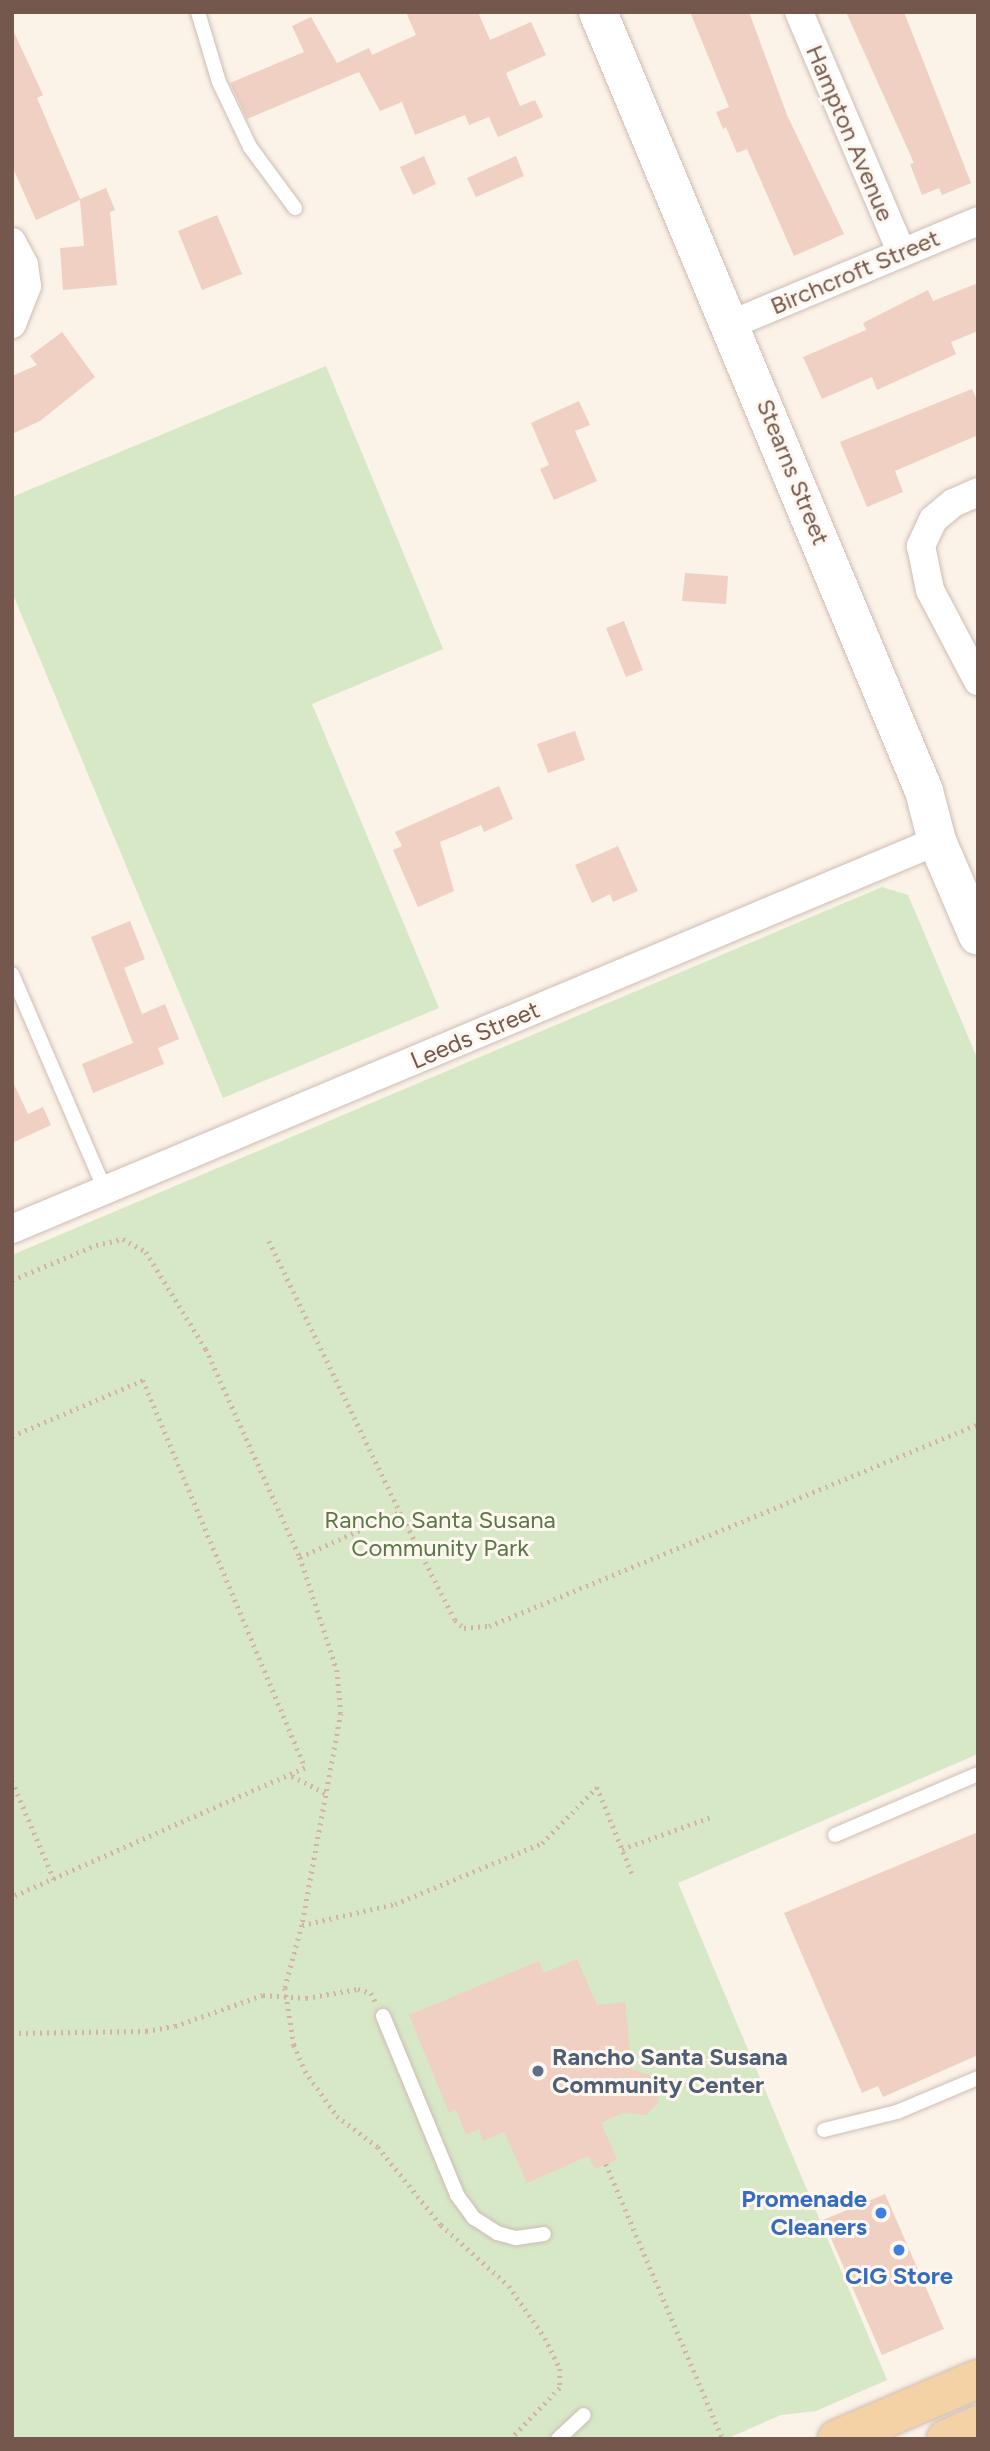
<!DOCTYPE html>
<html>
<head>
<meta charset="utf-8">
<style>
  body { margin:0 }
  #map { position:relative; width:990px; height:2451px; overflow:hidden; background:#fbf2e8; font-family:Figtree,sans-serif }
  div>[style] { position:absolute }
  .green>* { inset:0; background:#d7e8c7 }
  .building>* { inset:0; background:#efd0c2 }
  .path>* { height:4.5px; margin-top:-2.25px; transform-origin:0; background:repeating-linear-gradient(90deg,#d4b3a5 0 2px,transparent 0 7px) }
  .roads { filter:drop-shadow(0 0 2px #cebcb2) drop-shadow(0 0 2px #cebcb2) }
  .lane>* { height:14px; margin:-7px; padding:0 7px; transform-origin:7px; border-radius:7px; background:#fff }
  .street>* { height:28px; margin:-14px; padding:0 14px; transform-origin:14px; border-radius:14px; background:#fff }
  .secondary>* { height:38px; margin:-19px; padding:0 19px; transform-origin:19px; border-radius:19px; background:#fff }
  .primary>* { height:38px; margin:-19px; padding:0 19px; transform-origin:19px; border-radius:19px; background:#f5d1a6 }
  .dots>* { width:19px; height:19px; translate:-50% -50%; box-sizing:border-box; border:4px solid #fef7ef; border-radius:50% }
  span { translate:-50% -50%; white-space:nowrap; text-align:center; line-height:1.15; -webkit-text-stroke:6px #fef7ef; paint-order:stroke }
  .street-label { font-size:24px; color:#74584e }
  .park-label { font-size:24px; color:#597846 }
  .service-label { font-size:24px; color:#4e5e75; font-weight:700 }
  .left { translate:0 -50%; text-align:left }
  .shop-label { font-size:24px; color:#366cbe; font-weight:700 }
  .right { translate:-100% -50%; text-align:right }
  .frame { position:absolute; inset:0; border:14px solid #74584e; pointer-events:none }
</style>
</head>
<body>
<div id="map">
  <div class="green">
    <div style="clip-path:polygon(326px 366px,443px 649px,312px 704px,439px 1008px,223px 1098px,12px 592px,12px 497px)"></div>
    <div style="clip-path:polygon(882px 887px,908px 895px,978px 1060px,978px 1754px,678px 1883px,887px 2380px,816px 2411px,781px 2415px,726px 2439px,12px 2439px,12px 1255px)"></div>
  </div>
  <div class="building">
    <div style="clip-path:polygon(406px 12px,478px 12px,490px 40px,531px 22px,546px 55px,506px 73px,520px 106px,535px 100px,543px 117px,498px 137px,489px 117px,469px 125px,465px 115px,415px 135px,402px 102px,380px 111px,359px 72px,247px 119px,230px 83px,304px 52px,292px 26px,311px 17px,337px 63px,369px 48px,372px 55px,416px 35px)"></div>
    <div style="clip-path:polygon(690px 12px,749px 12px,787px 115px,844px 234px,794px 256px,747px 149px,737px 153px,726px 127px,723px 129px,716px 112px,729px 107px)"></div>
    <div style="clip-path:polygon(846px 12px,904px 12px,971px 183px,942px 195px,939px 188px,922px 195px,910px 164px,914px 163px)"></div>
    <div style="clip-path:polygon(12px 28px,43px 95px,37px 98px,80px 199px,106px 188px,115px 210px,110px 212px,117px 285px,63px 290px,60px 248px,84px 246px,80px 200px,36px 220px,12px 166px)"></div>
    <div style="clip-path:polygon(424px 156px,436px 184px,413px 195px,400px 167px)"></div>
    <div style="clip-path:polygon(516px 156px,524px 176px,476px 197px,467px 178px)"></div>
    <div style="clip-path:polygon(217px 215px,242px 274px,202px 290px,178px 231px)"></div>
    <div style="clip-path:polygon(978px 283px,978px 331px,951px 342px,956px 354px,877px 390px,872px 377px,822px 399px,803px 357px,866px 330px,863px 323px,928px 290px,933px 301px)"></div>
    <div style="clip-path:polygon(62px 332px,95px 377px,40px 421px,12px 434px,12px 376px,37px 365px,30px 356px)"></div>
    <div style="clip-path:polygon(972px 389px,978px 402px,978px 435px,895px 471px,903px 492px,867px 507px,840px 442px)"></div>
    <div style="clip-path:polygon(579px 401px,590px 425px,575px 431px,597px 481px,554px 500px,540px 469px,549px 465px,531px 423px)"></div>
    <div style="clip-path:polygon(685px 573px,728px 576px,726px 604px,682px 601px)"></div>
    <div style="clip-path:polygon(624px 621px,643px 670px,626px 677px,606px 628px)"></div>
    <div style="clip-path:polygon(575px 731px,585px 760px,548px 773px,537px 744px)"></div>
    <div style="clip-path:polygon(499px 786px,513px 819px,484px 832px,481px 825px,440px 842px,454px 891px,418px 907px,393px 850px,402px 846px,395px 832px)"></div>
    <div style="clip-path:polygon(618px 846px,638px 891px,613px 902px,610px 894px,592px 903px,575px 865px)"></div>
    <div style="clip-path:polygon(130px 921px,145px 959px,124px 968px,142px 1014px,165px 1004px,179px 1039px,158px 1048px,164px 1064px,93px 1093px,82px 1064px,133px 1043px,91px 937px)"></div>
    <div style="clip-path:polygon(12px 1080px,28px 1114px,43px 1107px,51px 1125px,12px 1143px)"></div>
    <div style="clip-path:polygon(978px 1832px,978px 2055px,883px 2097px,878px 2086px,862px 2093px,784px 1913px)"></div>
    <div style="clip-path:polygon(577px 1959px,597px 2005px,625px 2002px,632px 2069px,655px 2077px,659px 2102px,646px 2115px,622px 2113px,601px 2123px,617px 2159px,595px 2169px,588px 2156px,527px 2183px,504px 2132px,483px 2141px,479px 2129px,466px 2135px,456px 2110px,449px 2113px,409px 2015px,539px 1961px,544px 1973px)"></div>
    <div style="clip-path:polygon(885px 2194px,944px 2329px,882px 2355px,823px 2220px)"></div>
  </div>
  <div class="path">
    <div style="left:269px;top:1241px;width:301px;rotate:64.2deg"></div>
    <div style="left:400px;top:1512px;width:121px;rotate:63deg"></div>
    <div style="left:455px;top:1620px;width:12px;rotate:42deg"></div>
    <div style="left:464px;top:1628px;width:25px;rotate:-5deg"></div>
    <div style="left:489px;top:1626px;width:529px;rotate:-22.44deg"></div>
    <div style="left:12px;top:1280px;width:91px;rotate:-22.6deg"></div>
    <div style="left:96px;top:1245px;width:28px;rotate:-13deg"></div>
    <div style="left:123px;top:1239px;width:26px;rotate:29deg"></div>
    <div style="left:146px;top:1252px;width:114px;rotate:58.3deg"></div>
    <div style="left:206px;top:1349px;width:228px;rotate:65.7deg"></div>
    <div style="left:300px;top:1557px;width:119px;rotate:71.9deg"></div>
    <div style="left:337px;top:1670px;width:43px;rotate:84.7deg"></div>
    <div style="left:341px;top:1713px;width:216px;rotate:100.4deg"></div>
    <div style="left:302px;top:1925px;width:65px;rotate:105.1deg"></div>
    <div style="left:285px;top:1988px;width:58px;rotate:81deg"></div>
    <div style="left:294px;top:2045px;width:28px;rotate:67deg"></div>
    <div style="left:305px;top:2071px;width:55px;rotate:54.6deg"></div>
    <div style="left:337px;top:2116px;width:51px;rotate:37.1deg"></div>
    <div style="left:378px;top:2147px;width:100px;rotate:51.1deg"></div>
    <div style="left:441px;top:2225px;width:91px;rotate:41.9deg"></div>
    <div style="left:509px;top:2286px;width:63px;rotate:55.3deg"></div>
    <div style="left:545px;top:2338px;width:34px;rotate:64deg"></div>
    <div style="left:560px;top:2369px;width:19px;rotate:90deg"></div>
    <div style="left:560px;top:2388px;width:71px;rotate:133.9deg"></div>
    <div style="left:12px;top:1436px;width:142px;rotate:-23.1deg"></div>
    <div style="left:143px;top:1380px;width:420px;rotate:67.3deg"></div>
    <div style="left:305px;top:1768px;width:320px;rotate:156.2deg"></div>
    <div style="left:300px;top:1557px;width:110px;rotate:-24.2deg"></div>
    <div style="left:292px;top:1776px;width:38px;rotate:27deg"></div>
    <div style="left:12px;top:1781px;width:107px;rotate:66.8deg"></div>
    <div style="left:622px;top:1849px;width:95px;rotate:-19.8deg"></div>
    <div style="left:302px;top:1925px;width:95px;rotate:-12.7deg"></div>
    <div style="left:395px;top:1904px;width:159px;rotate:-22.5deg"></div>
    <div style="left:542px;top:1843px;width:78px;rotate:-45.5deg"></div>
    <div style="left:597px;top:1787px;width:93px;rotate:67.9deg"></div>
    <div style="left:12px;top:2033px;width:134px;rotate:-0.9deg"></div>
    <div style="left:146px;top:2031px;width:29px;rotate:-10deg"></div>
    <div style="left:175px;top:2026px;width:93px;rotate:-19.4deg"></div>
    <div style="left:263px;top:1995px;width:43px;rotate:4deg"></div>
    <div style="left:306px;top:1998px;width:53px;rotate:-9.8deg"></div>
    <div style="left:358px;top:1989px;width:14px;rotate:17deg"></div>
    <div style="left:371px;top:1993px;width:11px;rotate:63deg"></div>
    <div style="left:606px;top:2164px;width:299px;rotate:67deg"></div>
  </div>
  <div class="roads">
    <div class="lane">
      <div style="left:198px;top:12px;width:73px;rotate:73.3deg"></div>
      <div style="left:219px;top:82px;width:72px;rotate:64.5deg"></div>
      <div style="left:250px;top:147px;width:76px;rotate:53.6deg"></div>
      <div style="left:12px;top:974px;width:235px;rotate:66.7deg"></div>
      <div style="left:835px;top:1835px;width:155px;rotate:-23.1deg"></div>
      <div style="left:383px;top:2016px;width:194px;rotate:67.5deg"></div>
      <div style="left:457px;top:2195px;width:29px;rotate:54deg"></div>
      <div style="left:474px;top:2218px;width:27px;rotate:33deg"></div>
      <div style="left:497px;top:2233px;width:20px;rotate:15deg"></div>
      <div style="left:516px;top:2238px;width:28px;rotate:-8deg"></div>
      <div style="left:824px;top:2130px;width:75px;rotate:-13.9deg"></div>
      <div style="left:897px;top:2112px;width:88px;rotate:-22.8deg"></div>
      <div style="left:558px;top:2439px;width:35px;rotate:-43deg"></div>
    </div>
    <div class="street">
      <div style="left:799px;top:12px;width:262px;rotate:66.9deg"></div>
      <div style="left:12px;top:242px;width:26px;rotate:62deg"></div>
      <div style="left:24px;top:265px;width:21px;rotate:82deg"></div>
      <div style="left:27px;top:286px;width:41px;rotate:111.5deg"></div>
      <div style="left:732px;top:324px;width:267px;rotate:-22.7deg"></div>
      <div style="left:978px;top:492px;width:27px;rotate:156deg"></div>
      <div style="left:953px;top:503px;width:26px;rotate:140deg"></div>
      <div style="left:933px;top:520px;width:29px;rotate:115deg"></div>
      <div style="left:921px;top:546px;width:45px;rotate:78.4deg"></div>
      <div style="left:930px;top:590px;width:103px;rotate:62.2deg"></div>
      <div style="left:12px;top:1229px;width:1003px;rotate:-22.76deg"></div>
    </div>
    <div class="secondary">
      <div style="left:598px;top:12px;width:844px;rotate:67.29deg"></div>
      <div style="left:924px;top:791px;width:52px;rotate:75.4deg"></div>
      <div style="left:937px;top:841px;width:103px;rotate:66.7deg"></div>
    </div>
    <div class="primary">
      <div style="left:837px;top:2439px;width:153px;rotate:-23.1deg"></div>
      <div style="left:946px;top:2439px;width:35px;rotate:-24deg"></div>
    </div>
  </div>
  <div class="dots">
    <div style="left:538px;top:2071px;background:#5c6f8a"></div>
    <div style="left:881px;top:2213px;background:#3f7fe0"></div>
    <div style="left:899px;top:2250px;background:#3f7fe0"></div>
  </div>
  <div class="street-label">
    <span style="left:850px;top:133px;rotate:67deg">Hampton Avenue</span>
    <span style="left:855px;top:272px;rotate:-23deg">Birchcroft Street</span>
    <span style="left:793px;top:472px;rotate:68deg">Stearns Street</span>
    <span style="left:475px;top:1035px;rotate:-23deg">Leeds Street</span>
  </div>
  <div class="park-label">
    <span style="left:440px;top:1534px">Rancho Santa Susana<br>Community Park</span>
  </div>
  <div class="service-label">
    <span class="left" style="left:552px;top:2071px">Rancho Santa Susana<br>Community Center</span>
  </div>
  <div class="shop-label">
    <span class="right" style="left:867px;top:2213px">Promenade<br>Cleaners</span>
    <span style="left:899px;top:2276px">CIG Store</span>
  </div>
  <div class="frame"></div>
</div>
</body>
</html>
